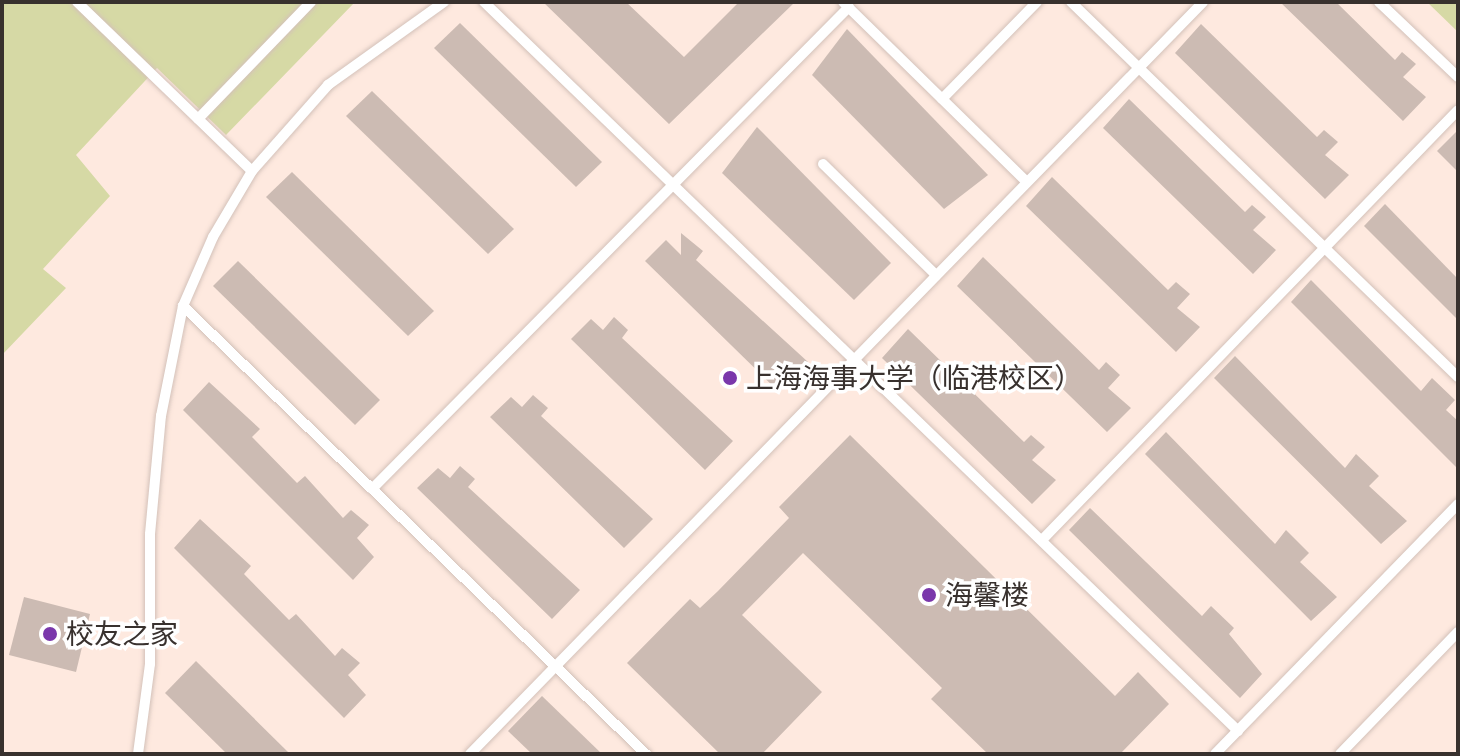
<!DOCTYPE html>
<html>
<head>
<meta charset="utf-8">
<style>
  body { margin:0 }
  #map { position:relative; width:1460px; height:756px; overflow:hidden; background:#fcf9f7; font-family:Inter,"Noto Sans SC",sans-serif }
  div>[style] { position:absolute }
  .built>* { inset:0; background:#fee9df }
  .green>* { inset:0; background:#d6d9a5 }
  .building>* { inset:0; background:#ccbbb3 }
  .roads { filter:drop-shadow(0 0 2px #d3c1b9) drop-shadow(0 0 2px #d3c1b9) }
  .service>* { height:10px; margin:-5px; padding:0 5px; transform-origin:5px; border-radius:5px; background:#fff }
  .dots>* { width:22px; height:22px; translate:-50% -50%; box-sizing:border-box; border:4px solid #fff; border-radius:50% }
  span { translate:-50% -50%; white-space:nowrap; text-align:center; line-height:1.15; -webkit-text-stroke:7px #fff; paint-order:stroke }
  .poi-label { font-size:28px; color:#38312e }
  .left { translate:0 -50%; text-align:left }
  .frame { position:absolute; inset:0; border:4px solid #38312e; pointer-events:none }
</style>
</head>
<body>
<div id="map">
  <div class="built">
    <div style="clip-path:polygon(2px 2px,1458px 2px,1458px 754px,2px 754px)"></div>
  </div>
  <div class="green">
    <div style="clip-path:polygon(2px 2px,355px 2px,226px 135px,157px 68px,76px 155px,110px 196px,43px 269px,66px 288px,2px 355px)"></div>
    <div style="clip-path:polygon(1427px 2px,1458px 2px,1458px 32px)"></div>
  </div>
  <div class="building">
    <div style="clip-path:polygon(543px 2px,626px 2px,684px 57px,739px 2px,795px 2px,669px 124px)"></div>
    <div style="clip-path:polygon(1280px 2px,1336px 2px,1395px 60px,1402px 52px,1416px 64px,1403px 77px,1426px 97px,1403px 121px)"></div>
    <div style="clip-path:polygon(460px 23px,602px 162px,576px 187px,434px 48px)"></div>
    <div style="clip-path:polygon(1201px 24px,1317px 137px,1324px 130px,1338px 142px,1325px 155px,1349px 175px,1325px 199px,1175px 53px)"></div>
    <div style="clip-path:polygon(847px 29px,988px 175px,944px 209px,812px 75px)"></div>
    <div style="clip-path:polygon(372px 91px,514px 229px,488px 254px,346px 116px)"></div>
    <div style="clip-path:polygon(1129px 99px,1245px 212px,1252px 205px,1266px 217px,1253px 230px,1276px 250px,1253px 274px,1103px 128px)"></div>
    <div style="clip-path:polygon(757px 127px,891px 263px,854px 300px,722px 173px)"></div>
    <div style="clip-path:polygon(1458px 130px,1458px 172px,1437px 151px)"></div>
    <div style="clip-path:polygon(292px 172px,434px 311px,408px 336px,266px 197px)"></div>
    <div style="clip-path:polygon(1052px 177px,1168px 290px,1176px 282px,1190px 294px,1177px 308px,1200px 327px,1176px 352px,1026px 206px)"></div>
    <div style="clip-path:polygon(1385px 204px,1458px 279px,1458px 320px,1364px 226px)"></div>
    <div style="clip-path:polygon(681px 233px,703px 251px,696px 260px,808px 362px,779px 392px,645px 261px,666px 240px,681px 255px)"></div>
    <div style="clip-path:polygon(983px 257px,1099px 370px,1106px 362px,1120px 375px,1108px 388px,1131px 408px,1107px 432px,957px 286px)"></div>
    <div style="clip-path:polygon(238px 261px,380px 400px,355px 425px,213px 286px)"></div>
    <div style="clip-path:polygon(1311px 280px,1421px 391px,1432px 378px,1455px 400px,1446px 410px,1458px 421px,1458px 469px,1291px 302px)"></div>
    <div style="clip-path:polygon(614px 317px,628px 330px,622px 338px,733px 441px,705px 470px,571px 339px,591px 319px,603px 330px)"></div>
    <div style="clip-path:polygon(908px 329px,1024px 442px,1031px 435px,1045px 447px,1032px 460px,1056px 480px,1032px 504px,882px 358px)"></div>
    <div style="clip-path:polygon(1235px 356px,1345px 468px,1356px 454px,1379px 476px,1369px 486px,1407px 521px,1381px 544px,1214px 378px)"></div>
    <div style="clip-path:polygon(209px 382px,260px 429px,252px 437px,297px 483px,305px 476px,343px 518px,351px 510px,369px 525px,357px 538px,374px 557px,353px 580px,183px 410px)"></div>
    <div style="clip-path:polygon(533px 395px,548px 408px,541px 416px,653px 519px,624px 548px,490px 417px,511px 397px,522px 407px)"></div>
    <div style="clip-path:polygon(1166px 432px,1275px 544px,1286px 530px,1309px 553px,1300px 562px,1337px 597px,1311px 621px,1145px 454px)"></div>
    <div style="clip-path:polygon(850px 435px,1115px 696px,1138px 672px,1169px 704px,1120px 754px,988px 754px,931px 699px,942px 688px,803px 553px,742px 615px,822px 692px,762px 754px,720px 754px,627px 663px,690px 599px,700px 608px,718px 591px,789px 518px,779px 507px)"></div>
    <div style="clip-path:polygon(460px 466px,475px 479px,468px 487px,580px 590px,552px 619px,417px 488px,438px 468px,450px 478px)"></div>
    <div style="clip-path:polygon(1090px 508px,1202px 616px,1211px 606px,1234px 628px,1229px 634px,1262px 674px,1240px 698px,1069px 530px)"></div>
    <div style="clip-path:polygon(200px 519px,251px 566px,244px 574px,289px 620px,296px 614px,335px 656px,342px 648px,360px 663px,348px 675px,366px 695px,344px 718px,174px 548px)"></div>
    <div style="clip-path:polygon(24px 597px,90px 614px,76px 672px,9px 655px)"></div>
    <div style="clip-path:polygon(196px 661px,290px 754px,227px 754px,165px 693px)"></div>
    <div style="clip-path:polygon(542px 696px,602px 754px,532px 754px,508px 731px)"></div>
  </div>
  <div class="roads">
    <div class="service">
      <div style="left:77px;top:2px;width:243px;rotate:44deg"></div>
      <div style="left:484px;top:2px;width:1049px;rotate:44.03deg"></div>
      <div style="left:843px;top:2px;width:256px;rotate:44.4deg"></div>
      <div style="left:1071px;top:2px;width:539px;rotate:44.1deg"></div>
      <div style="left:1379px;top:2px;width:109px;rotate:43.5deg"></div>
      <div style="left:942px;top:99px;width:136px;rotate:-45.6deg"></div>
      <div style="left:198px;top:119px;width:163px;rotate:-46deg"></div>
      <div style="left:823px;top:164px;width:158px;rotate:44.5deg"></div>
      <div style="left:183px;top:306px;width:644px;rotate:44.06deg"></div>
      <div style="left:372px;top:489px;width:678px;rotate:-45.3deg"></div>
      <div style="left:1042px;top:540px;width:598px;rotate:-45.95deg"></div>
      <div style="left:138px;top:754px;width:91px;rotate:-82.4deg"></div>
      <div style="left:150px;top:664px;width:130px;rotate:-90deg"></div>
      <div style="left:150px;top:534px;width:119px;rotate:-84.7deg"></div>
      <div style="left:161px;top:416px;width:112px;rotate:-78.7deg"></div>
      <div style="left:183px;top:306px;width:75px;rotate:-66.5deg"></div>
      <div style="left:213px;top:237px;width:77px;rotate:-59.4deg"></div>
      <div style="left:252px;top:171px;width:115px;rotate:-48.5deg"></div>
      <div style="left:328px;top:85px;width:143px;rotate:-35.6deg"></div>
      <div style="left:470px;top:754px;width:1050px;rotate:-45.73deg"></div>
      <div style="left:1215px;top:754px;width:349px;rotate:-45.8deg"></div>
      <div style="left:1340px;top:754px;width:170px;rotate:-46deg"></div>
    </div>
  </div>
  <div class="dots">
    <div style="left:730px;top:378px;background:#7a37ab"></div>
    <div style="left:929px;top:595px;background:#7a37ab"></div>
    <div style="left:50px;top:634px;background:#7a37ab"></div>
  </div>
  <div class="poi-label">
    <span class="left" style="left:746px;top:378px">上海海事大学（临港校区）</span>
    <span class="left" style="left:945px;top:595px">海馨楼</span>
    <span class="left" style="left:66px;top:634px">校友之家</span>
  </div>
  <div class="frame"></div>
</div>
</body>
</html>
